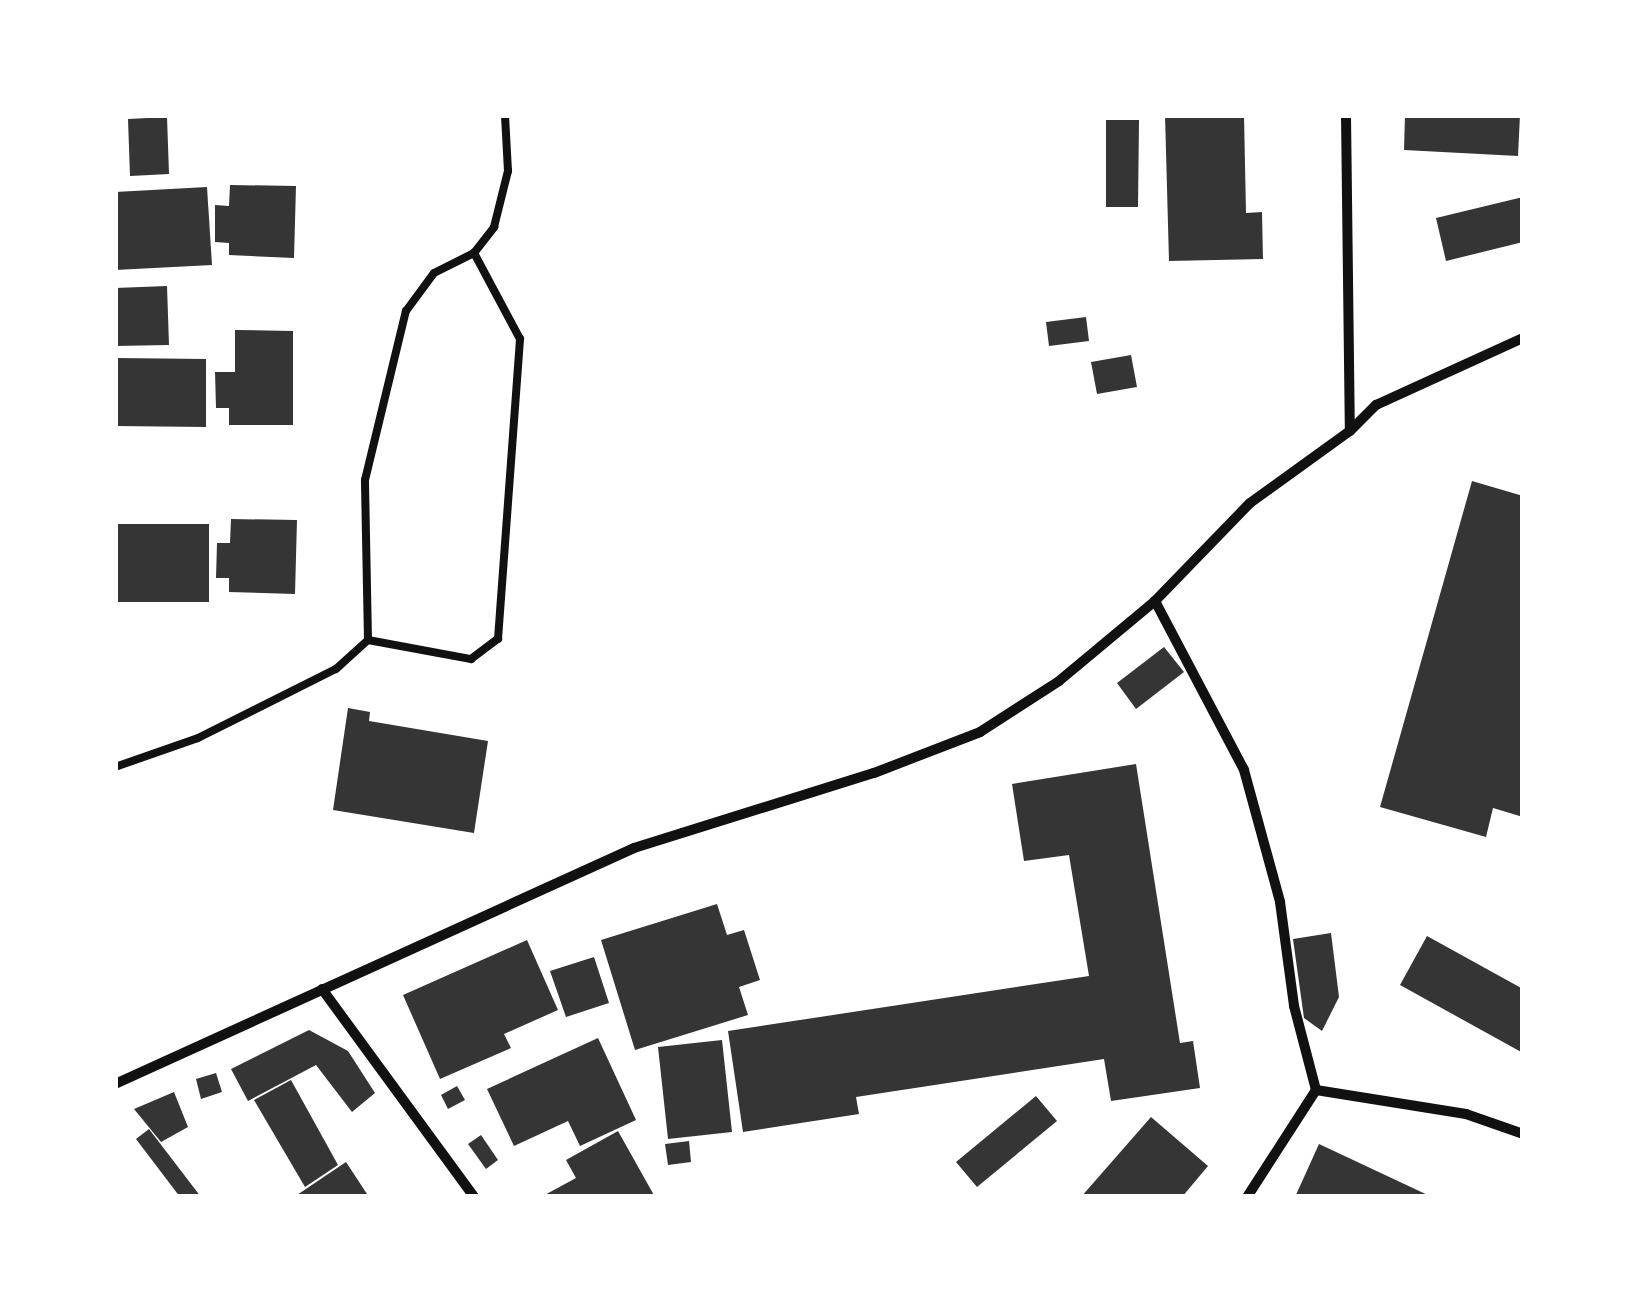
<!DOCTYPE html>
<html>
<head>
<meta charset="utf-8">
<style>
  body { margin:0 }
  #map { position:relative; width:1638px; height:1312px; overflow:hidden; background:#fff; font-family:"DejaVu Sans",sans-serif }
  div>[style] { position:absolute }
  .building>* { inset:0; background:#353535 }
  .service>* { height:8px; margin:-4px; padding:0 4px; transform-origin:4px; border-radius:4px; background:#111 }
  .minor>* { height:10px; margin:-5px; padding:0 5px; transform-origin:5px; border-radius:5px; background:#111 }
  span { translate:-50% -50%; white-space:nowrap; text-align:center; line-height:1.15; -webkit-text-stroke:10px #fff; paint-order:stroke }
  .frame { position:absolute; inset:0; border:118px solid #fff; pointer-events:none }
</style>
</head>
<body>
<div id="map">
  <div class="building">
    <div style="clip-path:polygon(1165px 115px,1244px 115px,1246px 213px,1262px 212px,1263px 259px,1169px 261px)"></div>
    <div style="clip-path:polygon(1405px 115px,1520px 115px,1518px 156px,1404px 150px)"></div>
    <div style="clip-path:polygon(167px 117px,169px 174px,130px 176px,128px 119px)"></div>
    <div style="clip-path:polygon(1106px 120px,1139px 120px,1138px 207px,1106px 207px)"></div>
    <div style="clip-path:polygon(230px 185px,296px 186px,294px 258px,229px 255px,229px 243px,215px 242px,215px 205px,229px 206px)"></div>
    <div style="clip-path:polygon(207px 187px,212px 265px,115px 270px,115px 192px)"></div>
    <div style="clip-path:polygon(1523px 197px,1523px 242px,1446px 261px,1436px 218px)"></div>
    <div style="clip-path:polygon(167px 286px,169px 345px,115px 346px,115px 288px)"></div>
    <div style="clip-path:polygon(1086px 317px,1089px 341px,1049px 346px,1046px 322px)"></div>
    <div style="clip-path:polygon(235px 330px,293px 331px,293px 425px,229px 425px,229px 408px,216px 408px,215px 372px,235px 372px)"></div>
    <div style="clip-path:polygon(1131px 355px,1137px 387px,1097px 394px,1091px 362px)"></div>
    <div style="clip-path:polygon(115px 358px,206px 359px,206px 427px,115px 426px)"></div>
    <div style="clip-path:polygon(1472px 481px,1523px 496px,1523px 817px,1493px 808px,1486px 837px,1380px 807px)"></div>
    <div style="clip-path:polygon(231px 519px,297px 520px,295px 594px,229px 592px,229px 578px,216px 578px,217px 543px,230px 543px)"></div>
    <div style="clip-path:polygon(115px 524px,209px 524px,209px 602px,115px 602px)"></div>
    <div style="clip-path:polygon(1164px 647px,1184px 672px,1136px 709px,1117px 683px)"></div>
    <div style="clip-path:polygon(348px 708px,370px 712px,369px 721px,488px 741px,474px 833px,333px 810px)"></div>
    <div style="clip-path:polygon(1136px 764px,1180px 1043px,1193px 1041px,1200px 1088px,1111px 1101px,1104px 1059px,856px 1097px,859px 1114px,743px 1132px,728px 1031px,1089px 976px,1069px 855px,1024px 861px,1012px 784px)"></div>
    <div style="clip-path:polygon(717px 904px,727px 935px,744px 930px,760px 980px,739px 987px,748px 1015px,635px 1050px,601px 940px)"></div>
    <div style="clip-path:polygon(1331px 933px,1339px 997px,1322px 1031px,1304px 1018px,1293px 939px)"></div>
    <div style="clip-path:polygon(1427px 936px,1523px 989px,1523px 1053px,1400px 985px)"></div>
    <div style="clip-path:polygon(527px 940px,558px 1010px,504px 1034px,511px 1048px,440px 1079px,403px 995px)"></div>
    <div style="clip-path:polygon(594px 957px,609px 1003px,566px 1017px,550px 971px)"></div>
    <div style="clip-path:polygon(309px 1030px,348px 1051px,375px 1093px,352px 1112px,316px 1065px,248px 1101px,231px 1069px)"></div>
    <div style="clip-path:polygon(598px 1038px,636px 1120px,580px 1146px,568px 1121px,514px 1146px,487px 1089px)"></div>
    <div style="clip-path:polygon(722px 1040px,732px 1132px,668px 1139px,658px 1047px)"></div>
    <div style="clip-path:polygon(216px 1073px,222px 1092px,201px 1099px,196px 1079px)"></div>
    <div style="clip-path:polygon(291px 1080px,338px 1165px,305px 1187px,254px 1100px)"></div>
    <div style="clip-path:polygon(457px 1086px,465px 1100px,448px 1109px,441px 1095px)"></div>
    <div style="clip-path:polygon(174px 1092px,188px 1127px,161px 1142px,134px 1109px)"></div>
    <div style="clip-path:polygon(1036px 1096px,1057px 1121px,977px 1187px,956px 1162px)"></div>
    <div style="clip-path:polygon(1151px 1117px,1208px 1166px,1182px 1197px,1081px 1197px)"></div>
    <div style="clip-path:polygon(149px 1129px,201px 1197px,180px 1197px,136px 1139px)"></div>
    <div style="clip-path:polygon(618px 1131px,655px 1197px,541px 1197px,576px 1178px,566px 1160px)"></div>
    <div style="clip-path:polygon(481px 1135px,498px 1160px,486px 1169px,468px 1144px)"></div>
    <div style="clip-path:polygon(689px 1141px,691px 1162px,668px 1165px,665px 1144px)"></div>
    <div style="clip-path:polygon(1319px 1144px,1432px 1197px,1295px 1197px)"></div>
    <div style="clip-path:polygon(346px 1162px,369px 1197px,294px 1197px)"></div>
  </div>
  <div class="service">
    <div style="left:368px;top:640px;width:105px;rotate:10.5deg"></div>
    <div style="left:471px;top:659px;width:34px;rotate:-37deg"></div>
    <div style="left:498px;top:639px;width:301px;rotate:-85.8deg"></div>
    <div style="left:520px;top:339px;width:98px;rotate:-118.1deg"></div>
    <div style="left:115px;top:767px;width:88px;rotate:-19.3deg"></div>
    <div style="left:198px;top:738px;width:154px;rotate:-26.6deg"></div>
    <div style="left:336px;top:669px;width:43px;rotate:-42.2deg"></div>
    <div style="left:368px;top:640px;width:160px;rotate:-91.1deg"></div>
    <div style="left:365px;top:480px;width:174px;rotate:-76.4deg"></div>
    <div style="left:406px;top:311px;width:47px;rotate:-53.6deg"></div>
    <div style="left:434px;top:273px;width:45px;rotate:-26.6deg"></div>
    <div style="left:474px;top:253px;width:33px;rotate:-52deg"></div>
    <div style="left:494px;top:227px;width:58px;rotate:-76deg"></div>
    <div style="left:508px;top:171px;width:56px;rotate:-93.1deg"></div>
  </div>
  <div class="minor">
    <div style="left:1346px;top:115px;width:316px;rotate:89.3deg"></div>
    <div style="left:1155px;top:601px;width:191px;rotate:62.2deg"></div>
    <div style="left:1244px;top:770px;width:137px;rotate:74.7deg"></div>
    <div style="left:1280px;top:902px;width:105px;rotate:82.3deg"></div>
    <div style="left:1294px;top:1006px;width:87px;rotate:75.3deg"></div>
    <div style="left:1316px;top:1090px;width:127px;rotate:122.8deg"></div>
    <div style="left:322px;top:989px;width:258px;rotate:53.8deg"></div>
    <div style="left:115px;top:1084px;width:570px;rotate:-24.45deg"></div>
    <div style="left:634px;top:848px;width:251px;rotate:-17.4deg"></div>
    <div style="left:874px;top:773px;width:114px;rotate:-21.1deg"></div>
    <div style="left:980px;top:732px;width:94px;rotate:-32.8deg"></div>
    <div style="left:1059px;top:681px;width:125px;rotate:-39.8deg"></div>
    <div style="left:1155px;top:601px;width:136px;rotate:-45.9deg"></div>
    <div style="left:1250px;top:503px;width:123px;rotate:-35.8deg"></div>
    <div style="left:1350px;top:431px;width:37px;rotate:-45deg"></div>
    <div style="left:1376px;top:405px;width:162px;rotate:-24.5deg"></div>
    <div style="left:1316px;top:1090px;width:152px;rotate:9.1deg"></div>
    <div style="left:1466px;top:1114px;width:60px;rotate:19.3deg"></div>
  </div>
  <div class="frame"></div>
</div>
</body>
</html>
